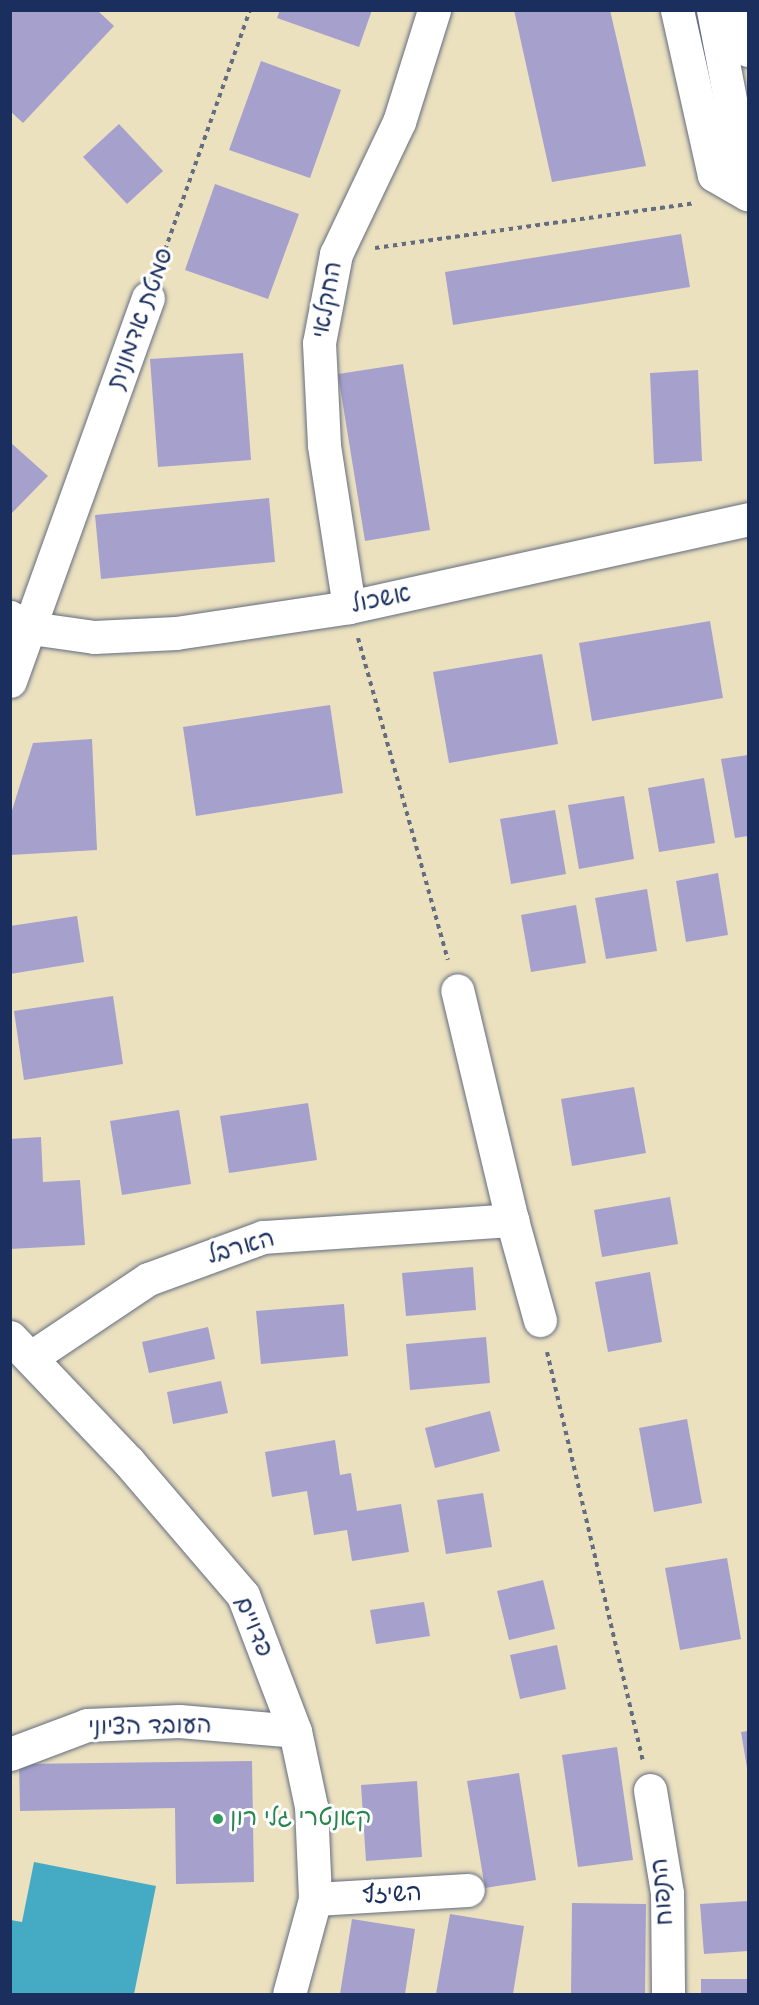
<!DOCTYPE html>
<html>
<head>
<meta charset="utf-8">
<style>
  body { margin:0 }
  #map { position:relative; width:759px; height:2005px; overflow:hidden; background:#ebe1bf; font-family:Mynerve,"Playpen Sans Hebrew",sans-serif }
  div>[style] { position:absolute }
  .water>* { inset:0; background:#45abc4 }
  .building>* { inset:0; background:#a6a0cd }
  .path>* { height:4px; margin-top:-2px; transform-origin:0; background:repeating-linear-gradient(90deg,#646d80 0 4.5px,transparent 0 9px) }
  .roads { filter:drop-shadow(0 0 2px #646d80) drop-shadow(0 0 2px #646d80) }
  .minor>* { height:33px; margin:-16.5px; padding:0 16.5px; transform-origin:16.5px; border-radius:16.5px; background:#fff }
  .dots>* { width:16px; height:16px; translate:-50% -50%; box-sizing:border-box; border:3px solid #fff; border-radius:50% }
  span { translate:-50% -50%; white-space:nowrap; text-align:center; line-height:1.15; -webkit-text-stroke:6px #fff; paint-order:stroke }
  .street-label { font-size:24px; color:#1b2f5e }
  .leisure-label { font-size:24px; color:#27864d }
  .left { translate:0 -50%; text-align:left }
  .frame { position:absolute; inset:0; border:12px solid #1b2f5e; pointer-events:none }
</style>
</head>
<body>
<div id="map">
  <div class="water">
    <div style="clip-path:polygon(34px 1862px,156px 1886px,134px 1994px,11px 1994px,11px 1920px,22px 1922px)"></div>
  </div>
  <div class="building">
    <div style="clip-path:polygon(10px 10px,97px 10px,114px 26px,23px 123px,10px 111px)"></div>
    <div style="clip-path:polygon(280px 10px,372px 10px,359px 47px,277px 18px)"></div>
    <div style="clip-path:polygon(514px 10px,610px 10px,646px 166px,552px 182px)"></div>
    <div style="clip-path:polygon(261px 61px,341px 90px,310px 178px,229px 150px)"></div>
    <div style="clip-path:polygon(119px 124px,163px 171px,127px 204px,83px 157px)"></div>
    <div style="clip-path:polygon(215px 184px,299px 214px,268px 299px,185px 270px)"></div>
    <div style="clip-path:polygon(681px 234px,690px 287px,453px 325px,445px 272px)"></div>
    <div style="clip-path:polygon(243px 353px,251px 460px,158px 467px,150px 359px)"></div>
    <div style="clip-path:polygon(403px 364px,430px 530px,365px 541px,338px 374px)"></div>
    <div style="clip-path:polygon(698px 370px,702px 461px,654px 464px,650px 373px)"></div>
    <div style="clip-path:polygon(10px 442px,48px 476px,10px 515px)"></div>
    <div style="clip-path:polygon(269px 498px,275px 562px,101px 579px,95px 515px)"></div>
    <div style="clip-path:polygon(710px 621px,723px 698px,592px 721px,579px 643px)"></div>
    <div style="clip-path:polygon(542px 654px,558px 744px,449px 763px,433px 672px)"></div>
    <div style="clip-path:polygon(330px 705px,343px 793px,196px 816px,183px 727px)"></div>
    <div style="clip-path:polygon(92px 739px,97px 850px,10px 855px,10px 817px,33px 743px)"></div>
    <div style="clip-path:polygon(748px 755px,748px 836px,735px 838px,721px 759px)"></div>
    <div style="clip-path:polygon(704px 778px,715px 843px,659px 852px,648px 788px)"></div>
    <div style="clip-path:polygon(624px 796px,634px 859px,579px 869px,568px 805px)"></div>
    <div style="clip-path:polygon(555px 810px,566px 874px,511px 884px,500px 819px)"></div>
    <div style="clip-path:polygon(718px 873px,728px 935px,686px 942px,676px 881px)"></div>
    <div style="clip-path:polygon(647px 889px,657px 951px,606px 959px,595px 898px)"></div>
    <div style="clip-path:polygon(576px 905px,586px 963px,531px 972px,521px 915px)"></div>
    <div style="clip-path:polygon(77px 916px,84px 962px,10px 974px,10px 926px)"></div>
    <div style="clip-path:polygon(113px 996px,123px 1064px,24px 1080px,14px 1011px)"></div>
    <div style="clip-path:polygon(634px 1087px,646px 1153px,572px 1166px,561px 1099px)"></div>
    <div style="clip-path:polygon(308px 1103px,317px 1160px,229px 1173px,220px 1116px)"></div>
    <div style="clip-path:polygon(179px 1110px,191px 1184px,122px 1195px,110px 1121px)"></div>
    <div style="clip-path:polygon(41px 1137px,43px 1182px,80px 1180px,85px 1245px,10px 1249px,10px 1139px)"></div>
    <div style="clip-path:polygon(670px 1197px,678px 1244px,602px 1257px,594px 1210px)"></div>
    <div style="clip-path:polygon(473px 1267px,476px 1310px,406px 1316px,402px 1273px)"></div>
    <div style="clip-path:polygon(650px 1272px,662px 1342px,608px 1352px,595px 1282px)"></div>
    <div style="clip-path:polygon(344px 1304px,348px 1356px,261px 1364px,256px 1311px)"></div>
    <div style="clip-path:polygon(208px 1327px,215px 1359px,149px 1373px,142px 1342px)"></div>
    <div style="clip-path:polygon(486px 1337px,490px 1383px,410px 1390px,406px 1344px)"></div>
    <div style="clip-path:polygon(221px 1381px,228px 1413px,173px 1424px,167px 1392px)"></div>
    <div style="clip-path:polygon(490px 1411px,500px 1451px,435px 1468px,425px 1428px)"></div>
    <div style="clip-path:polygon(687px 1419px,702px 1503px,654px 1512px,639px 1428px)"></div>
    <div style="clip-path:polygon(335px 1440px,340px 1475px,351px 1473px,357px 1511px,401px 1504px,409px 1552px,352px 1561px,347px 1530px,314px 1535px,307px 1491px,272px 1497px,265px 1452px)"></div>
    <div style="clip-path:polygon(483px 1493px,492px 1547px,446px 1554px,437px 1500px)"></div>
    <div style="clip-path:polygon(727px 1558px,741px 1639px,680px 1650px,665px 1568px)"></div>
    <div style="clip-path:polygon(543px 1580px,555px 1629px,509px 1640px,497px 1591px)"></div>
    <div style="clip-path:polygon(424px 1602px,430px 1636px,376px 1644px,370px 1610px)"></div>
    <div style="clip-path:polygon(557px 1645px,566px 1689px,520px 1699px,510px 1655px)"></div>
    <div style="clip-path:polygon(748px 1731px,748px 1768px,747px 1768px,741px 1732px)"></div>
    <div style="clip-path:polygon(617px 1747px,633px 1860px,578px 1867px,562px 1755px)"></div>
    <div style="clip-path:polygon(252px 1761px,254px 1882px,176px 1884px,175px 1808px,20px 1811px,19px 1764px)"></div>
    <div style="clip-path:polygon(519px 1773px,536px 1880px,485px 1888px,467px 1781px)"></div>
    <div style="clip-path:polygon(417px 1781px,422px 1857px,366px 1861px,361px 1785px)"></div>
    <div style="clip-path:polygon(748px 1901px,748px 1951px,704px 1954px,700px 1904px)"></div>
    <div style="clip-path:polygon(572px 1903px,646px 1904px,645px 1994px,571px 1994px)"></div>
    <div style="clip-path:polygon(450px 1914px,524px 1926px,513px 1994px,436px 1994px)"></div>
    <div style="clip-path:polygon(352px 1919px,415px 1929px,405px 1994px,340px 1994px)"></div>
    <div style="clip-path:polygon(701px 1979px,748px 1979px,748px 1994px,701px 1994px)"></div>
  </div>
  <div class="path">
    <div style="left:375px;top:248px;width:322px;rotate:-8deg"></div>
    <div style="left:159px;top:267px;width:273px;rotate:-70.5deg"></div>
    <div style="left:358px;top:638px;width:334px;rotate:74.4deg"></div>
    <div style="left:547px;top:1352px;width:419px;rotate:76.8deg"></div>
  </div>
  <div class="roads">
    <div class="minor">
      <div style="left:677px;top:10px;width:169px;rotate:77.4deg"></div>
      <div style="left:714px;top:175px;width:39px;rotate:30deg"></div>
      <div style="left:713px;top:10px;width:187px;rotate:79.2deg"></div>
      <div style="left:739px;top:10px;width:41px;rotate:77.3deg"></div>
      <div style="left:349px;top:607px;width:164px;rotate:-98.8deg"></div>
      <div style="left:324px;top:445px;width:102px;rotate:-92.8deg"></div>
      <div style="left:319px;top:343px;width:91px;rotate:-79.2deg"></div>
      <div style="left:336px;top:254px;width:146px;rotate:-64.5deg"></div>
      <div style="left:399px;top:122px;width:117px;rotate:-72.6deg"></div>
      <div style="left:10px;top:617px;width:24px;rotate:28deg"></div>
      <div style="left:31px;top:628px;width:64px;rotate:8.1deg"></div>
      <div style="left:94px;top:637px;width:82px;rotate:-2.8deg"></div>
      <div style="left:176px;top:633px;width:175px;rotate:-8.5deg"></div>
      <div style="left:349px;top:607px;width:409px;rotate:-12.4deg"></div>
      <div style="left:10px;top:681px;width:407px;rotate:-70.2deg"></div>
      <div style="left:512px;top:1220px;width:104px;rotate:74.4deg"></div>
      <div style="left:10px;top:1337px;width:173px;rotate:46.4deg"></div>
      <div style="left:129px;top:1462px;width:175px;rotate:49.4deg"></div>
      <div style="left:243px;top:1595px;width:146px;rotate:69.1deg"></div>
      <div style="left:295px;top:1731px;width:77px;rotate:78deg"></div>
      <div style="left:311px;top:1806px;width:93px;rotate:87.5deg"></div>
      <div style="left:315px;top:1899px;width:98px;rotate:105.3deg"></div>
      <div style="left:33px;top:1356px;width:138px;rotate:-33.8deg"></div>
      <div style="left:148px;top:1279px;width:122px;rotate:-20.1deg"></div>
      <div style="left:263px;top:1237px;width:250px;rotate:-3.9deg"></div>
      <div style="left:512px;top:1220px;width:236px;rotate:-103.4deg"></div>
      <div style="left:10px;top:1754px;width:82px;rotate:-20.6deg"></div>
      <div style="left:87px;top:1725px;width:92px;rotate:-2.5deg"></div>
      <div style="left:179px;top:1721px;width:116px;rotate:4.9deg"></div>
      <div style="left:650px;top:1790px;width:104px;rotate:80.6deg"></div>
      <div style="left:667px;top:1893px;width:101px;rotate:89.4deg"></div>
      <div style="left:315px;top:1899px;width:153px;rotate:-3.4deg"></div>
    </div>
  </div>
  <div class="dots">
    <div style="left:218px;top:1819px;background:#2e9e5b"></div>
  </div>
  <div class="street-label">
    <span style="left:328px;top:300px;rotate:-80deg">החקלאי</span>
    <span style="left:141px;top:319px;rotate:-70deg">סמטת אדמונית</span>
    <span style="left:381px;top:600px;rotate:-12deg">אשכול</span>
    <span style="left:241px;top:1248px;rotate:-16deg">הארבל</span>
    <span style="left:253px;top:1627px;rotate:67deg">פדויים</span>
    <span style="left:150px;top:1727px;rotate:-1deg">העובד הציוני</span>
    <span style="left:663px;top:1892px;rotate:-95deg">התפוח</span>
    <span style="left:392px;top:1895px;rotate:-3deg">השיזף</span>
  </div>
  <div class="leisure-label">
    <span class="left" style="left:230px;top:1819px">קאנטרי גלי רון</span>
  </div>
  <div class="frame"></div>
</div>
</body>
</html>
